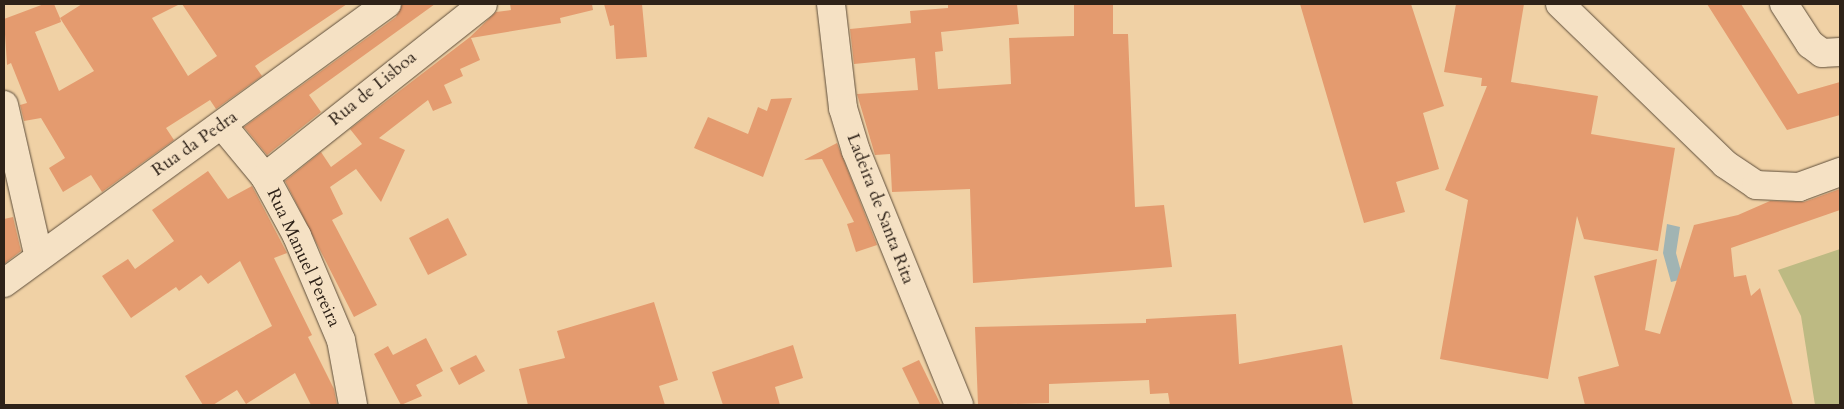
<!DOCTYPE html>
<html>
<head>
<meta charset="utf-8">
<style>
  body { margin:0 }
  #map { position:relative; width:1844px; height:409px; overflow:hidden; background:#f0d1a5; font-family:Cardo,serif }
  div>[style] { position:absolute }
  .green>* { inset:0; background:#bdba83 }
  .water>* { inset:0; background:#a1b4b3 }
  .building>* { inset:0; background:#e49b6f }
  .roads { filter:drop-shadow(0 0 1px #5e4e3b) drop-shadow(0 0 1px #5e4e3b) }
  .minor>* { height:28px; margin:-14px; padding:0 14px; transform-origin:14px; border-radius:14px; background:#f5e1c4 }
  span { translate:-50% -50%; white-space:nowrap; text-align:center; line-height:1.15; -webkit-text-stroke:4px #f5e1c4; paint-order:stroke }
  .street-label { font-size:18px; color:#2e2218 }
  .frame { position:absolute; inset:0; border:5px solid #2e2218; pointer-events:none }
</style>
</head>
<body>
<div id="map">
  <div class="green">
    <div style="clip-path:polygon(1840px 249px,1840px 405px,1815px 405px,1801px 316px,1778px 270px)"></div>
  </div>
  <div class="water">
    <div style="clip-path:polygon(1667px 224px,1680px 227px,1676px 253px,1683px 279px,1671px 282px,1663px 253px)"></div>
  </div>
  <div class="building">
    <div style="clip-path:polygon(evenodd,44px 4px,54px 4px,60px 18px,82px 4px,180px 4px,152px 18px,188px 76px,217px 56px,182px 4px,347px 4px,255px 66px,262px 76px,216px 109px,210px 100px,166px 128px,174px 140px,102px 192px,91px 175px,63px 192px,49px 168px,65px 158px,41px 118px,24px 121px,20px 105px,27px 103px,11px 63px,7px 65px,4px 19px,44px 4px,60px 18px,94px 71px,59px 91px,35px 32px,61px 22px,60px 18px)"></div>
    <div style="clip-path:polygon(402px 4px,435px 4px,309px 95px,321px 112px,267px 155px,244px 127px,396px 17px)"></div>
    <div style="clip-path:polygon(510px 4px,592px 4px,593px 10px,560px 18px,561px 23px,471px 38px,480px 60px,460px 69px,463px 76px,444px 85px,452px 103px,433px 111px,428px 100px,379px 138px,405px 150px,381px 202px,356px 169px,330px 187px,343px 214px,332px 220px,377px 305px,354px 317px,285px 181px,321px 152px,331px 167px,362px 144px,350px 129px,470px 37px,496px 12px,511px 10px)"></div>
    <div style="clip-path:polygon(604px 4px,642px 4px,647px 57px,616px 59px,614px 25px,610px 26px)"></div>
    <div style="clip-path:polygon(948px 4px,1017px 4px,1019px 24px,941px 32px,943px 51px,935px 52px,938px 89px,1011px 84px,1009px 38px,1074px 36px,1074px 4px,1113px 4px,1113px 34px,1128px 34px,1135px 207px,1164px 205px,1172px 267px,973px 283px,970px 189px,892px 192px,890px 154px,875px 155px,857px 94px,918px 90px,915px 58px,854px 64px,850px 29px,911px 23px,910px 11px,948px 8px)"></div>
    <div style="clip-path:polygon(1300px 4px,1411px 4px,1444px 106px,1423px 113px,1439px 169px,1396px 182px,1405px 212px,1364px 223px)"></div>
    <div style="clip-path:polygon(1456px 4px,1524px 4px,1511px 82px,1598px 96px,1591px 134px,1675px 148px,1658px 251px,1584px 239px,1577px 216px,1548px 379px,1440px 359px,1468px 200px,1445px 190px,1487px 86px,1481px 86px,1482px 78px,1444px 72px)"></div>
    <div style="clip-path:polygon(1707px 4px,1741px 4px,1798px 94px,1840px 82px,1840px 115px,1787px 130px)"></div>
    <div style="clip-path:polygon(792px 98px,763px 177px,694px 148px,708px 117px,748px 134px,758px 107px,767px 111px,771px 99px)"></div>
    <div style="clip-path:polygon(837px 143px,877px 245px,856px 252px,847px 224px,854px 222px,822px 159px,804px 160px)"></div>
    <div style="clip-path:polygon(208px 171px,228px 199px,252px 186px,287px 253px,274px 258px,312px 335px,308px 337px,334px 389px,337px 405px,311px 405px,295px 373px,246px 404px,237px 390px,213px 405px,203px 405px,185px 376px,272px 326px,240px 261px,208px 284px,201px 275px,179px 291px,176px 287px,131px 318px,102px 276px,128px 259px,135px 269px,174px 241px,152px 210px)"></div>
    <div style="clip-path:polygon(1840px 189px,1840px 210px,1731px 248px,1734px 277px,1746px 275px,1751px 296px,1760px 288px,1793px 405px,1585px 405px,1578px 377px,1619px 366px,1594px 276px,1657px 259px,1645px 330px,1660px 334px,1694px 225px,1738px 215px,1770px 201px,1804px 202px)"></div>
    <div style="clip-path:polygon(13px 217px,21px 251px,4px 264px,4px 219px)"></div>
    <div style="clip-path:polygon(448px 218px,467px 255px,428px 275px,409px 238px)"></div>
    <div style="clip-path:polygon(654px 302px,678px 380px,659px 386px,665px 405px,528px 405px,519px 369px,565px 358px,557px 331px)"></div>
    <div style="clip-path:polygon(1236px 314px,1239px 364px,1342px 345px,1353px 405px,1170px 405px,1168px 393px,1150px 394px,1149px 380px,1049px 384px,1049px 403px,978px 405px,975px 327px,1146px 323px,1146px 319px)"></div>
    <div style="clip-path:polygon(426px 338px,443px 371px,416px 385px,422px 396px,401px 405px,374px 354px,388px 346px,393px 355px)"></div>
    <div style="clip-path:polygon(793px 345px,803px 378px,775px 387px,780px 405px,723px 405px,712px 372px)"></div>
    <div style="clip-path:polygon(476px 355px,485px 371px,459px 385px,450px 368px)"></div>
    <div style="clip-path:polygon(919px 360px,941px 405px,920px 405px,902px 368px)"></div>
  </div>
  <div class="roads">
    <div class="minor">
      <div style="left:831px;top:4px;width:105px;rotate:83.4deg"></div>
      <div style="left:843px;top:108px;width:45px;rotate:73.2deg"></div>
      <div style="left:856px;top:151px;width:274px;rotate:67.9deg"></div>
      <div style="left:1560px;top:4px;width:230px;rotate:44.1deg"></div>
      <div style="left:1725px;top:164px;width:37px;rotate:34deg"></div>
      <div style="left:1756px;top:185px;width:43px;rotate:2.7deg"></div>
      <div style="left:1799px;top:187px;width:44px;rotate:-20.1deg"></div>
      <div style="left:1784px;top:4px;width:48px;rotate:57deg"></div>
      <div style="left:1810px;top:44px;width:15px;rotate:37deg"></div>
      <div style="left:1822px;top:53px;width:18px;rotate:-3deg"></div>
      <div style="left:4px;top:105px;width:153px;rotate:77.1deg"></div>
      <div style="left:222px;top:125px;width:67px;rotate:50.4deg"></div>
      <div style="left:265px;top:177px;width:67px;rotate:61.5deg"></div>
      <div style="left:297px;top:236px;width:113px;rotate:67.1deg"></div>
      <div style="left:341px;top:340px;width:66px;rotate:79.5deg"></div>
      <div style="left:265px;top:177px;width:278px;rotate:-38.4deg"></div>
      <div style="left:4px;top:283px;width:474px;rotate:-36.1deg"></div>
    </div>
  </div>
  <div class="street-label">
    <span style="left:373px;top:89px;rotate:-39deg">Rua de Lisboa</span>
    <span style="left:195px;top:144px;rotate:-35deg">Rua da Pedra</span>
    <span style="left:880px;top:209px;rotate:69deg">Ladeira de Santa Rita</span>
    <span style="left:303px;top:258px;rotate:65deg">Rua Manuel Pereira</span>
  </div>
  <div class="frame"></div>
</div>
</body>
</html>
